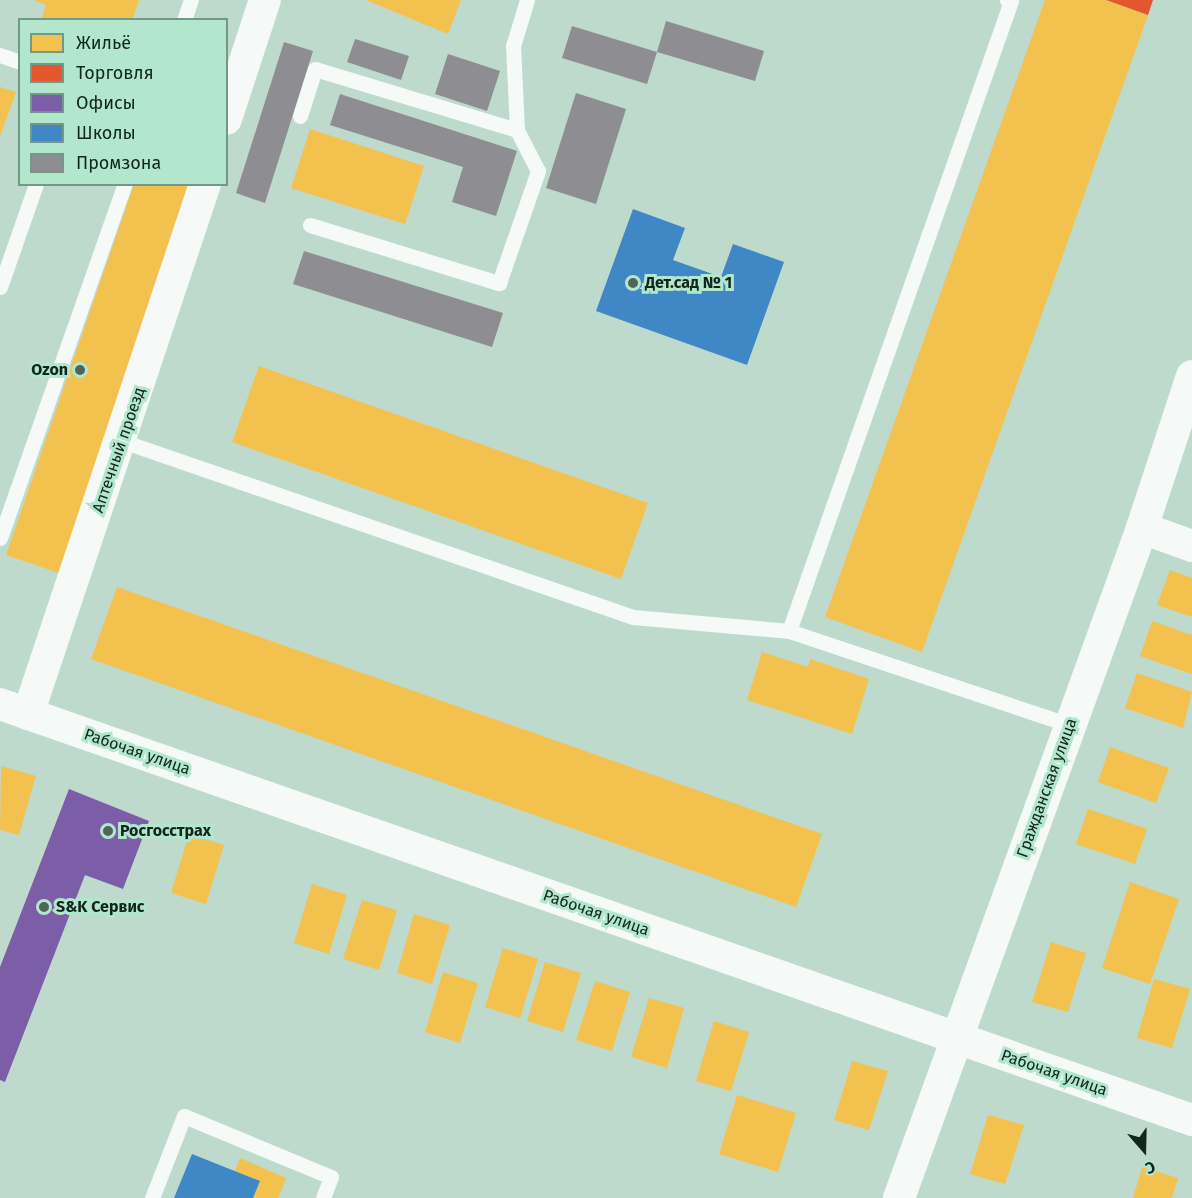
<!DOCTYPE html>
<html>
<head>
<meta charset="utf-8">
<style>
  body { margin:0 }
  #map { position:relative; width:1192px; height:1198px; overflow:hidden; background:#bedacc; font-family:"Fira Sans",sans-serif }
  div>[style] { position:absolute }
  .homes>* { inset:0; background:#f2c14e }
  .shops>* { inset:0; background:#e4572e }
  .offices>* { inset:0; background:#7b5ea7 }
  .schools>* { inset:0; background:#3f88c5 }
  .industry>* { inset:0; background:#8d8d92 }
  .lane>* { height:15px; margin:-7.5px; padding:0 7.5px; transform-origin:7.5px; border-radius:7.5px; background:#f5f9f7 }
  .street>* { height:32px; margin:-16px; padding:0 16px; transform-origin:16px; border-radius:16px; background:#f5f9f7 }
  .dots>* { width:16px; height:16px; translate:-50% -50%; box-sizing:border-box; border:3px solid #b2e6cd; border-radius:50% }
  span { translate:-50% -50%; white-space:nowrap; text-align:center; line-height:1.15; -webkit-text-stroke:6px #b2e6cd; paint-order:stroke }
  .poi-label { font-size:16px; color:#11261d; font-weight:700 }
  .left { translate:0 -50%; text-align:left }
  .right { translate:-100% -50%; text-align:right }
  .street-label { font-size:16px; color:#11261d }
  .legend { position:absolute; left:18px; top:18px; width:210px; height:168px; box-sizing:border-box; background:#b2e6cd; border:2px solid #729987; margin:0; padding:8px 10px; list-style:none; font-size:18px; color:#11261d }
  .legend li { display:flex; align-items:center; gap:12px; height:30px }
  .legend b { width:30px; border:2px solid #729987 }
  .north { position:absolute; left:1114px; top:1120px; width:60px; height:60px; -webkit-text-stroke:4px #b2e6cd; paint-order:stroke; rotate:160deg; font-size:16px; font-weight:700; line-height:24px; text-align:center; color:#11261d }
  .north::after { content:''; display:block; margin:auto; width:21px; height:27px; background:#11261d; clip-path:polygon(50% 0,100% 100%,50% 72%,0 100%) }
</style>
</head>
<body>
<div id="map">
  <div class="homes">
    <div style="clip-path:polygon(34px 0,139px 0,132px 20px,41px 20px,46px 5px)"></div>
    <div style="clip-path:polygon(366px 0,461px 0,448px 34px)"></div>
    <div style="clip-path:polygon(1045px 0,1105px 0,1148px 15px,922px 652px,825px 617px)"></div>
    <div style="clip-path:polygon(0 87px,16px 92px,0 136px)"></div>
    <div style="clip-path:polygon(310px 129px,424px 166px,405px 224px,291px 188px)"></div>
    <div style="clip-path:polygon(134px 184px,199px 184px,65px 575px,6px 555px)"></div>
    <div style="clip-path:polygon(259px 366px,648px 503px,621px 579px,232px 442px)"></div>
    <div style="clip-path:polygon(1170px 570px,1192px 578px,1192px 617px,1157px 605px)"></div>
    <div style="clip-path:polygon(117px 587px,822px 834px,796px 907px,91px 659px)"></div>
    <div style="clip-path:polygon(1152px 621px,1192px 635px,1192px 674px,1140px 656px)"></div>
    <div style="clip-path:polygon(762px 652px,808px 667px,810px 659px,869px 679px,852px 734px,747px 700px)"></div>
    <div style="clip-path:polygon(1137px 673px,1192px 692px,1183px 728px,1125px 708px)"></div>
    <div style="clip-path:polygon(1110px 747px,1169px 768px,1156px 803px,1098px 782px)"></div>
    <div style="clip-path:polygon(1px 766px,36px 776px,19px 835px,0 830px)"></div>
    <div style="clip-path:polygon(1088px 809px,1147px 829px,1135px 864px,1076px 844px)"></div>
    <div style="clip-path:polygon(189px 834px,224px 845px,206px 904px,171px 893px)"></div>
    <div style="clip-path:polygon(1130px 882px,1179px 899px,1150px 984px,1102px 968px)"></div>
    <div style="clip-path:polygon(312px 884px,347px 895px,329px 954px,294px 943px)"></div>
    <div style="clip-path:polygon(362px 900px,397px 910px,379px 970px,343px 959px)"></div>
    <div style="clip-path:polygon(414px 914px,450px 925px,432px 984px,397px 973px)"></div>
    <div style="clip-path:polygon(1051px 942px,1086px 953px,1068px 1012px,1032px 1002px)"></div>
    <div style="clip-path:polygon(503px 948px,538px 959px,520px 1018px,485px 1007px)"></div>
    <div style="clip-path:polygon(545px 962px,581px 973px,563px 1032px,527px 1021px)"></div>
    <div style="clip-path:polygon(443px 972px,478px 983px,460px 1043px,425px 1032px)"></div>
    <div style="clip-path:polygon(1154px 979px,1190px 989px,1172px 1048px,1137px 1038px)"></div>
    <div style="clip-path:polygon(595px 981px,630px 992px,612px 1051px,576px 1040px)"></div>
    <div style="clip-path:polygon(649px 998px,684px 1008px,667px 1068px,631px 1057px)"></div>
    <div style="clip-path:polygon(714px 1021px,749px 1032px,731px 1091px,696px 1081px)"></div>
    <div style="clip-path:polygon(852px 1061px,888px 1071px,869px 1130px,834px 1120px)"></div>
    <div style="clip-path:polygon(737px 1095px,796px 1113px,778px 1172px,719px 1154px)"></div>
    <div style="clip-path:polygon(988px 1115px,1024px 1125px,1005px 1184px,970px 1174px)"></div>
    <div style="clip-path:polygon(240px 1158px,286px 1178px,278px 1198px,253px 1198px,260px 1181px,235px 1171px)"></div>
    <div style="clip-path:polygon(1142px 1167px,1178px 1178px,1172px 1198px,1133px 1198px)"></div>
  </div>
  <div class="shops">
    <div style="clip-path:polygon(1106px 0,1153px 0,1148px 15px)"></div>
  </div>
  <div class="offices">
    <div style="clip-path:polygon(69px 789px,149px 821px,123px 889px,85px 875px,5px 1082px,0 1080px,0 967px)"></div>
  </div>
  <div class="schools">
    <div style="clip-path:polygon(633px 209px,685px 228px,673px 260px,721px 277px,733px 244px,784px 262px,747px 365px,596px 311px)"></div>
    <div style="clip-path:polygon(192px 1154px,260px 1181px,253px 1198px,174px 1198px)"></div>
  </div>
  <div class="industry">
    <div style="clip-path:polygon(666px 21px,764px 51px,755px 81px,657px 52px)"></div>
    <div style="clip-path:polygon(572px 26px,657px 52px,647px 84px,562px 58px)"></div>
    <div style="clip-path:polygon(355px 39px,409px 56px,401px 80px,347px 62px)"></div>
    <div style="clip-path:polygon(284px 42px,313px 51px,265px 203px,236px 193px)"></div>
    <div style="clip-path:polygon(448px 54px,500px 71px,487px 111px,435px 94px)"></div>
    <div style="clip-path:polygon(576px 93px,626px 109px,596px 204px,546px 188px)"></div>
    <div style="clip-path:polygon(340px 94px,517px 151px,496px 216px,452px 202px,463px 167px,330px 125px)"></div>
    <div style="clip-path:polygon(304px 251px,503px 313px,492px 347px,293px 284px)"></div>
  </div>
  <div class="lane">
    <div style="left:1007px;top:0;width:4px;rotate:14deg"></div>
    <div style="left:1011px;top:1px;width:668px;rotate:109.41deg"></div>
    <div style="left:789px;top:631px;width:296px;rotate:18.5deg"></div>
    <div style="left:184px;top:20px;width:21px;rotate:-71deg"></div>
    <div style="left:0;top:55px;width:21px;rotate:19deg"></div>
    <div style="left:300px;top:116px;width:49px;rotate:-72.3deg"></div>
    <div style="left:315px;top:69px;width:211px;rotate:16.8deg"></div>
    <div style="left:310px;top:225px;width:198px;rotate:17.1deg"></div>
    <div style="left:499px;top:283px;width:119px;rotate:-70.8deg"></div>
    <div style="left:538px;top:171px;width:46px;rotate:-117.1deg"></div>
    <div style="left:517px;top:130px;width:84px;rotate:-92.7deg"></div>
    <div style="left:513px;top:46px;width:48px;rotate:-73.1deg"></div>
    <div style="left:0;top:287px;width:109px;rotate:-70.7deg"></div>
    <div style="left:122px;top:441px;width:540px;rotate:19deg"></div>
    <div style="left:633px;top:617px;width:157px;rotate:5.1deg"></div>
    <div style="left:0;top:538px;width:375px;rotate:-70.6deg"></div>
    <div style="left:152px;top:1198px;width:88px;rotate:-68.7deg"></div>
    <div style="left:184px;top:1116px;width:159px;rotate:22.5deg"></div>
    <div style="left:331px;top:1177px;width:22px;rotate:111deg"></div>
  </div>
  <div class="street">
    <div style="left:226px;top:119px;width:125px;rotate:-71.9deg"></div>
    <div style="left:1142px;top:528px;width:53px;rotate:19.8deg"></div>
    <div style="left:0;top:704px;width:1263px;rotate:19.24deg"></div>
    <div style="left:28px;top:714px;width:559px;rotate:-71.53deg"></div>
    <div style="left:899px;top:1198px;width:713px;rotate:-70.06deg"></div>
    <div style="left:1142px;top:528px;width:160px;rotate:-71.8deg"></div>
  </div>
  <div class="dots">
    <div style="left:633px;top:283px;background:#4e655a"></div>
    <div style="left:80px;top:370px;background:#4e655a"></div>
    <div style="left:108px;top:831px;background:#4e655a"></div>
    <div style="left:44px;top:907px;background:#4e655a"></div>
  </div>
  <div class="poi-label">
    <span class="left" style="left:645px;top:283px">Дет.сад № 1</span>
    <span class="right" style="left:68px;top:370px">Ozon</span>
    <span class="left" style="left:120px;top:831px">Росгосстрах</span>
    <span class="left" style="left:56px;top:907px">S&amp;K Сервис</span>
  </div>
  <div class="street-label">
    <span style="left:119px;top:450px;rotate:-71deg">Аптечный проезд</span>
    <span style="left:137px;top:752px;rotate:19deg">Рабочая улица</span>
    <span style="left:1047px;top:788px;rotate:-70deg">Гражданская улица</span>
    <span style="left:596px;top:913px;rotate:19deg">Рабочая улица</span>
    <span style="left:1054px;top:1073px;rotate:19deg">Рабочая улица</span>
  </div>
  <ul class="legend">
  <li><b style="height:16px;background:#f2c14e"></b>Жильё</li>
  <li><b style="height:16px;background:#e4572e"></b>Торговля</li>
  <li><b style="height:16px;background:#7b5ea7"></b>Офисы</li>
  <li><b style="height:16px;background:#3f88c5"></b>Школы</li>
  <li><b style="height:16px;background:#8d8d92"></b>Промзона</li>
  </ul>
  <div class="north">С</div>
</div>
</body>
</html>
